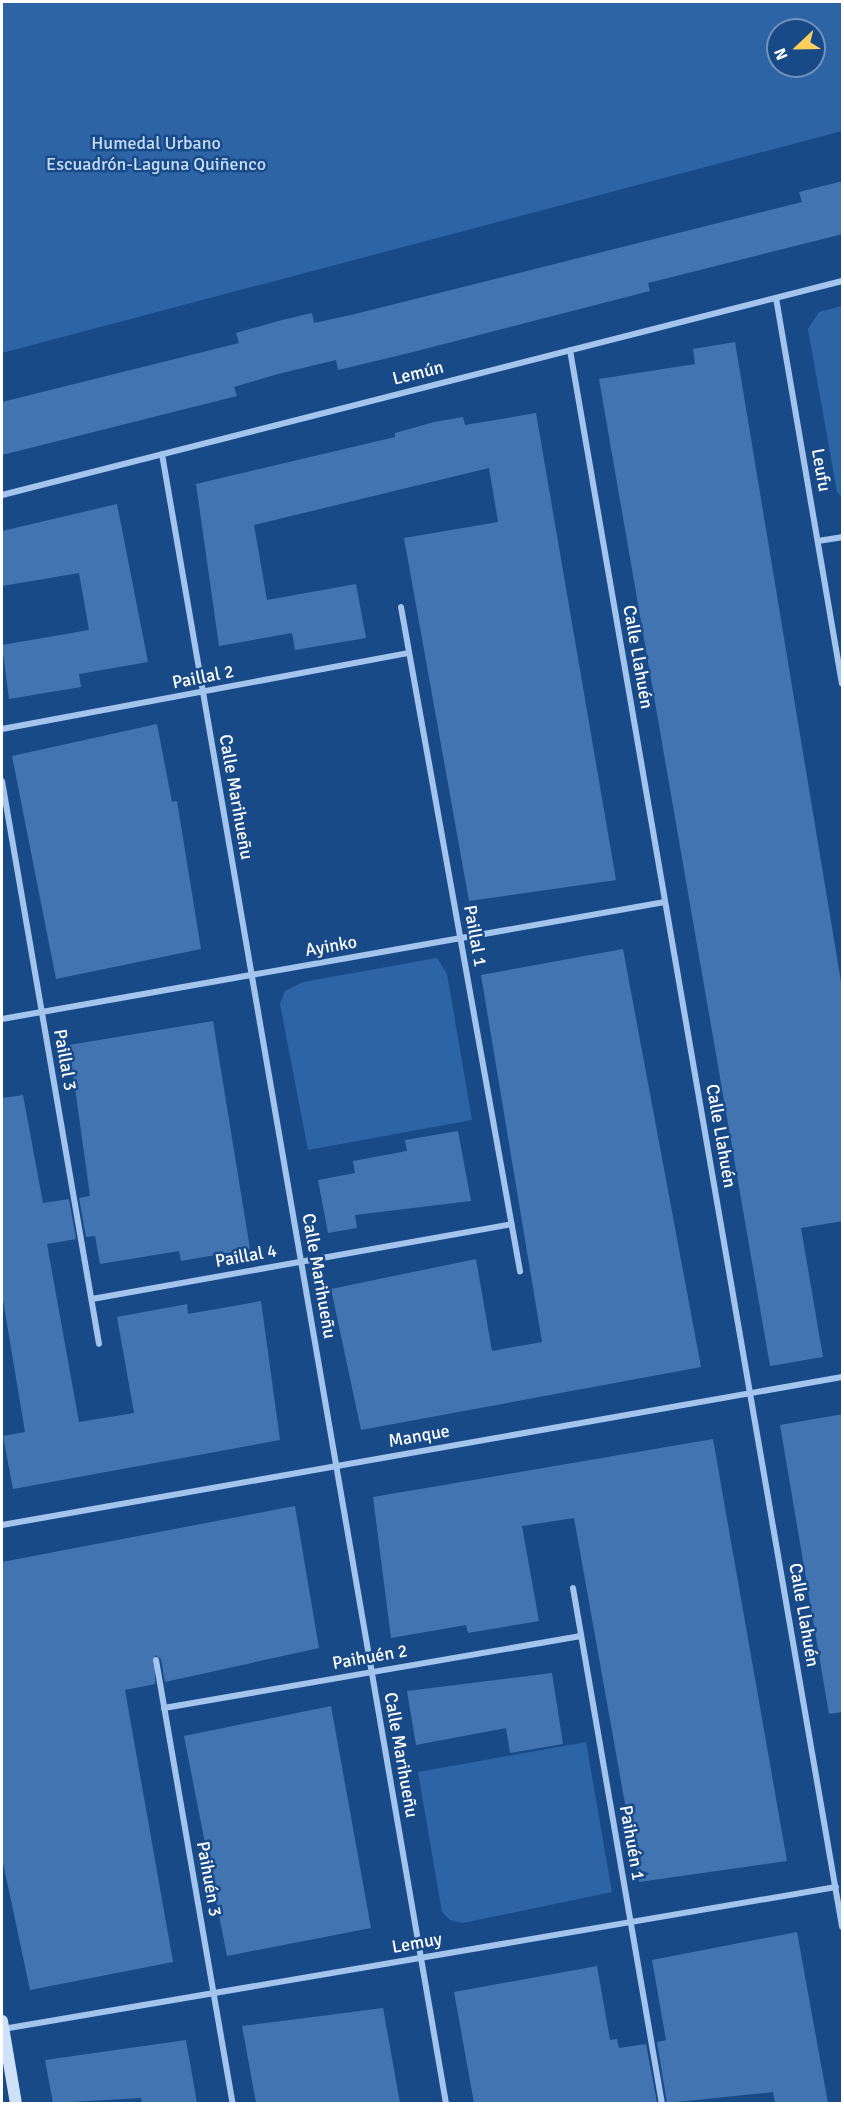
<!DOCTYPE html>
<html>
<head>
<meta charset="utf-8">
<style>
  body { margin:0 }
  #map { position:relative; width:844px; height:2105px; overflow:hidden; background:#194a88; font-family:Signika,sans-serif }
  div>[style] { position:absolute }
  .green>* { inset:0; background:#2c64a6 }
  .building>* { inset:0; background:#4274b2 }
  .street>* { height:6px; margin:-3px; padding:0 3px; transform-origin:3px; border-radius:3px; background:#a2c4ed }
  .secondary>* { height:12px; margin:-6px; padding:0 6px; transform-origin:6px; border-radius:6px; background:#cee1f9 }
  span { translate:-50% -50%; white-space:nowrap; text-align:center; line-height:1.15; -webkit-text-stroke:5px #194a88; paint-order:stroke }
  .park-label { font-size:18px; color:#c7def9 }
  .street-label { font-size:18px; color:#fff }
  .frame { position:absolute; inset:0; border:3px solid #fff; pointer-events:none }
  .north { position:absolute; left:766px; top:18px; width:60px; height:60px; box-sizing:border-box; background:#194a88; border:2px solid #7592b8; border-radius:50%; rotate:248deg; font-size:16px; font-weight:700; line-height:24px; text-align:center; color:#fff }
  .north::after { content:''; display:block; margin:auto; width:21px; height:27px; background:#ffd05e; clip-path:polygon(50% 0,100% 100%,50% 72%,0 100%) }
</style>
</head>
<body>
<div id="map">
  <div class="green">
    <div style="clip-path:polygon(evenodd,2px 2px,842px 2px,842px 131px,2px 353px,2px 2px,778px 30px,814px 30px,814px 66px,778px 66px,778px 30px)"></div>
    <div style="clip-path:polygon(842px 306px,842px 497px,837px 492px,808px 329px,819px 312px)"></div>
    <div style="clip-path:polygon(437px 958px,447px 974px,472px 1120px,308px 1150px,280px 1004px,285px 991px,303px 982px)"></div>
    <div style="clip-path:polygon(586px 1742px,612px 1892px,463px 1923px,450px 1920px,442px 1912px,418px 1772px)"></div>
  </div>
  <div class="building">
    <div style="clip-path:polygon(843px 181px,843px 234px,648px 283px,650px 291px,409px 353px,338px 370px,336px 360px,278px 374px,234px 387px,237px 396px,2px 455px,2px 402px,239px 343px,236px 333px,282px 320px,312px 313px,314px 323px,355px 314px,802px 202px,799px 192px)"></div>
    <div style="clip-path:polygon(735px 342px,843px 994px,843px 1221px,801px 1228px,823px 1357px,770px 1366px,599px 379px,695px 364px,693px 349px)"></div>
    <div style="clip-path:polygon(536px 413px,616px 880px,469px 901px,404px 538px,498px 522px,489px 468px,254px 525px,267px 600px,356px 584px,366px 638px,295px 650px,292px 633px,219px 646px,196px 484px,395px 437px,395px 433px,434px 422px,463px 417px,465px 425px)"></div>
    <div style="clip-path:polygon(117px 504px,148px 662px,79px 674px,81px 687px,9px 699px,2px 645px,89px 630px,79px 573px,2px 586px,2px 531px)"></div>
    <div style="clip-path:polygon(157px 724px,172px 802px,177px 801px,201px 949px,56px 979px,12px 756px)"></div>
    <div style="clip-path:polygon(623px 949px,701px 1367px,361px 1430px,331px 1289px,476px 1259px,492px 1351px,542px 1342px,481px 975px)"></div>
    <div style="clip-path:polygon(213px 1021px,250px 1249px,181px 1261px,179px 1251px,100px 1264px,95px 1236px,86px 1237px,79px 1198px,90px 1196px,69px 1045px)"></div>
    <div style="clip-path:polygon(23px 1095px,43px 1203px,69px 1199px,76px 1239px,47px 1244px,79px 1422px,134px 1413px,117px 1317px,187px 1304px,188px 1314px,261px 1301px,280px 1440px,13px 1489px,3px 1436px,25px 1432px,2px 1294px,2px 1098px)"></div>
    <div style="clip-path:polygon(458px 1131px,471px 1201px,355px 1215px,357px 1228px,328px 1233px,318px 1180px,355px 1173px,353px 1161px,407px 1151px,405px 1140px)"></div>
    <div style="clip-path:polygon(843px 1414px,843px 1712px,829px 1714px,780px 1425px)"></div>
    <div style="clip-path:polygon(713px 1439px,787px 1861px,639px 1882px,574px 1518px,522px 1526px,539px 1621px,468px 1633px,466px 1625px,391px 1638px,373px 1497px)"></div>
    <div style="clip-path:polygon(295px 1506px,319px 1648px,165px 1682px,161px 1659px,155px 1655px,155px 1684px,125px 1690px,173px 1962px,30px 1990px,2px 1858px,2px 1562px)"></div>
    <div style="clip-path:polygon(552px 1673px,563px 1744px,510px 1753px,506px 1728px,416px 1745px,407px 1691px)"></div>
    <div style="clip-path:polygon(331px 1706px,371px 1928px,227px 1956px,184px 1736px)"></div>
    <div style="clip-path:polygon(797px 1932px,828px 2103px,775px 2103px,773px 2092px,667px 2103px,657px 2042px,666px 2040px,652px 1960px)"></div>
    <div style="clip-path:polygon(597px 1966px,610px 2040px,617px 2039px,619px 2048px,646px 2044px,657px 2103px,474px 2103px,454px 1992px)"></div>
    <div style="clip-path:polygon(383px 2008px,400px 2103px,256px 2103px,242px 2026px)"></div>
    <div style="clip-path:polygon(186px 2040px,197px 2103px,142px 2103px,141px 2098px,53px 2103px,45px 2060px)"></div>
  </div>
  <div class="street">
    <div style="left:776px;top:298px;width:391px;rotate:80.3deg"></div>
    <div style="left:570px;top:350px;width:1600px;rotate:80.21deg"></div>
    <div style="left:162px;top:454px;width:1674px;rotate:80.23deg"></div>
    <div style="left:2px;top:495px;width:867px;rotate:-14.29deg"></div>
    <div style="left:818px;top:541px;width:24px;rotate:-9deg"></div>
    <div style="left:401px;top:607px;width:675px;rotate:79.84deg"></div>
    <div style="left:2px;top:729px;width:414px;rotate:-10.6deg"></div>
    <div style="left:2px;top:781px;width:571px;rotate:80.22deg"></div>
    <div style="left:2px;top:1019px;width:673px;rotate:-10.01deg"></div>
    <div style="left:92px;top:1299px;width:426px;rotate:-10.1deg"></div>
    <div style="left:2px;top:1525px;width:853px;rotate:-9.99deg"></div>
    <div style="left:573px;top:1588px;width:524px;rotate:80.21deg"></div>
    <div style="left:156px;top:1660px;width:451px;rotate:80.2deg"></div>
    <div style="left:164px;top:1708px;width:423px;rotate:-9.8deg"></div>
    <div style="left:3px;top:2029px;width:845px;rotate:-9.67deg"></div>
  </div>
  <div class="secondary">
    <div style="left:2px;top:2021px;width:84px;rotate:80.4deg"></div>
  </div>
  <div class="park-label">
    <span style="left:156px;top:154px">Humedal Urbano<br>Escuadrón-Laguna Quiñenco</span>
  </div>
  <div class="street-label">
    <span style="left:418px;top:373px;rotate:-14deg">Lemún</span>
    <span style="left:821px;top:470px;rotate:80deg">Leufu</span>
    <span style="left:638px;top:657px;rotate:80deg">Calle Llahuén</span>
    <span style="left:203px;top:677px;rotate:-11deg">Paillal 2</span>
    <span style="left:236px;top:797px;rotate:80deg">Calle Marihueñu</span>
    <span style="left:475px;top:936px;rotate:80deg">Paillal 1</span>
    <span style="left:331px;top:946px;rotate:-10deg">Ayinko</span>
    <span style="left:65px;top:1060px;rotate:80deg">Paillal 3</span>
    <span style="left:721px;top:1136px;rotate:80deg">Calle Llahuén</span>
    <span style="left:246px;top:1256px;rotate:-10deg">Paillal 4</span>
    <span style="left:319px;top:1276px;rotate:80deg">Calle Marihueñu</span>
    <span style="left:419px;top:1436px;rotate:-10deg">Manque</span>
    <span style="left:804px;top:1615px;rotate:80deg">Calle Llahuén</span>
    <span style="left:370px;top:1657px;rotate:-10deg">Paihuén 2</span>
    <span style="left:401px;top:1755px;rotate:80deg">Calle Marihueñu</span>
    <span style="left:632px;top:1843px;rotate:80deg">Paihuén 1</span>
    <span style="left:209px;top:1879px;rotate:80deg">Paihuén 3</span>
    <span style="left:417px;top:1943px;rotate:-10deg">Lemuy</span>
  </div>
  <div class="frame"></div>
  <div class="north">N</div>
</div>
</body>
</html>
